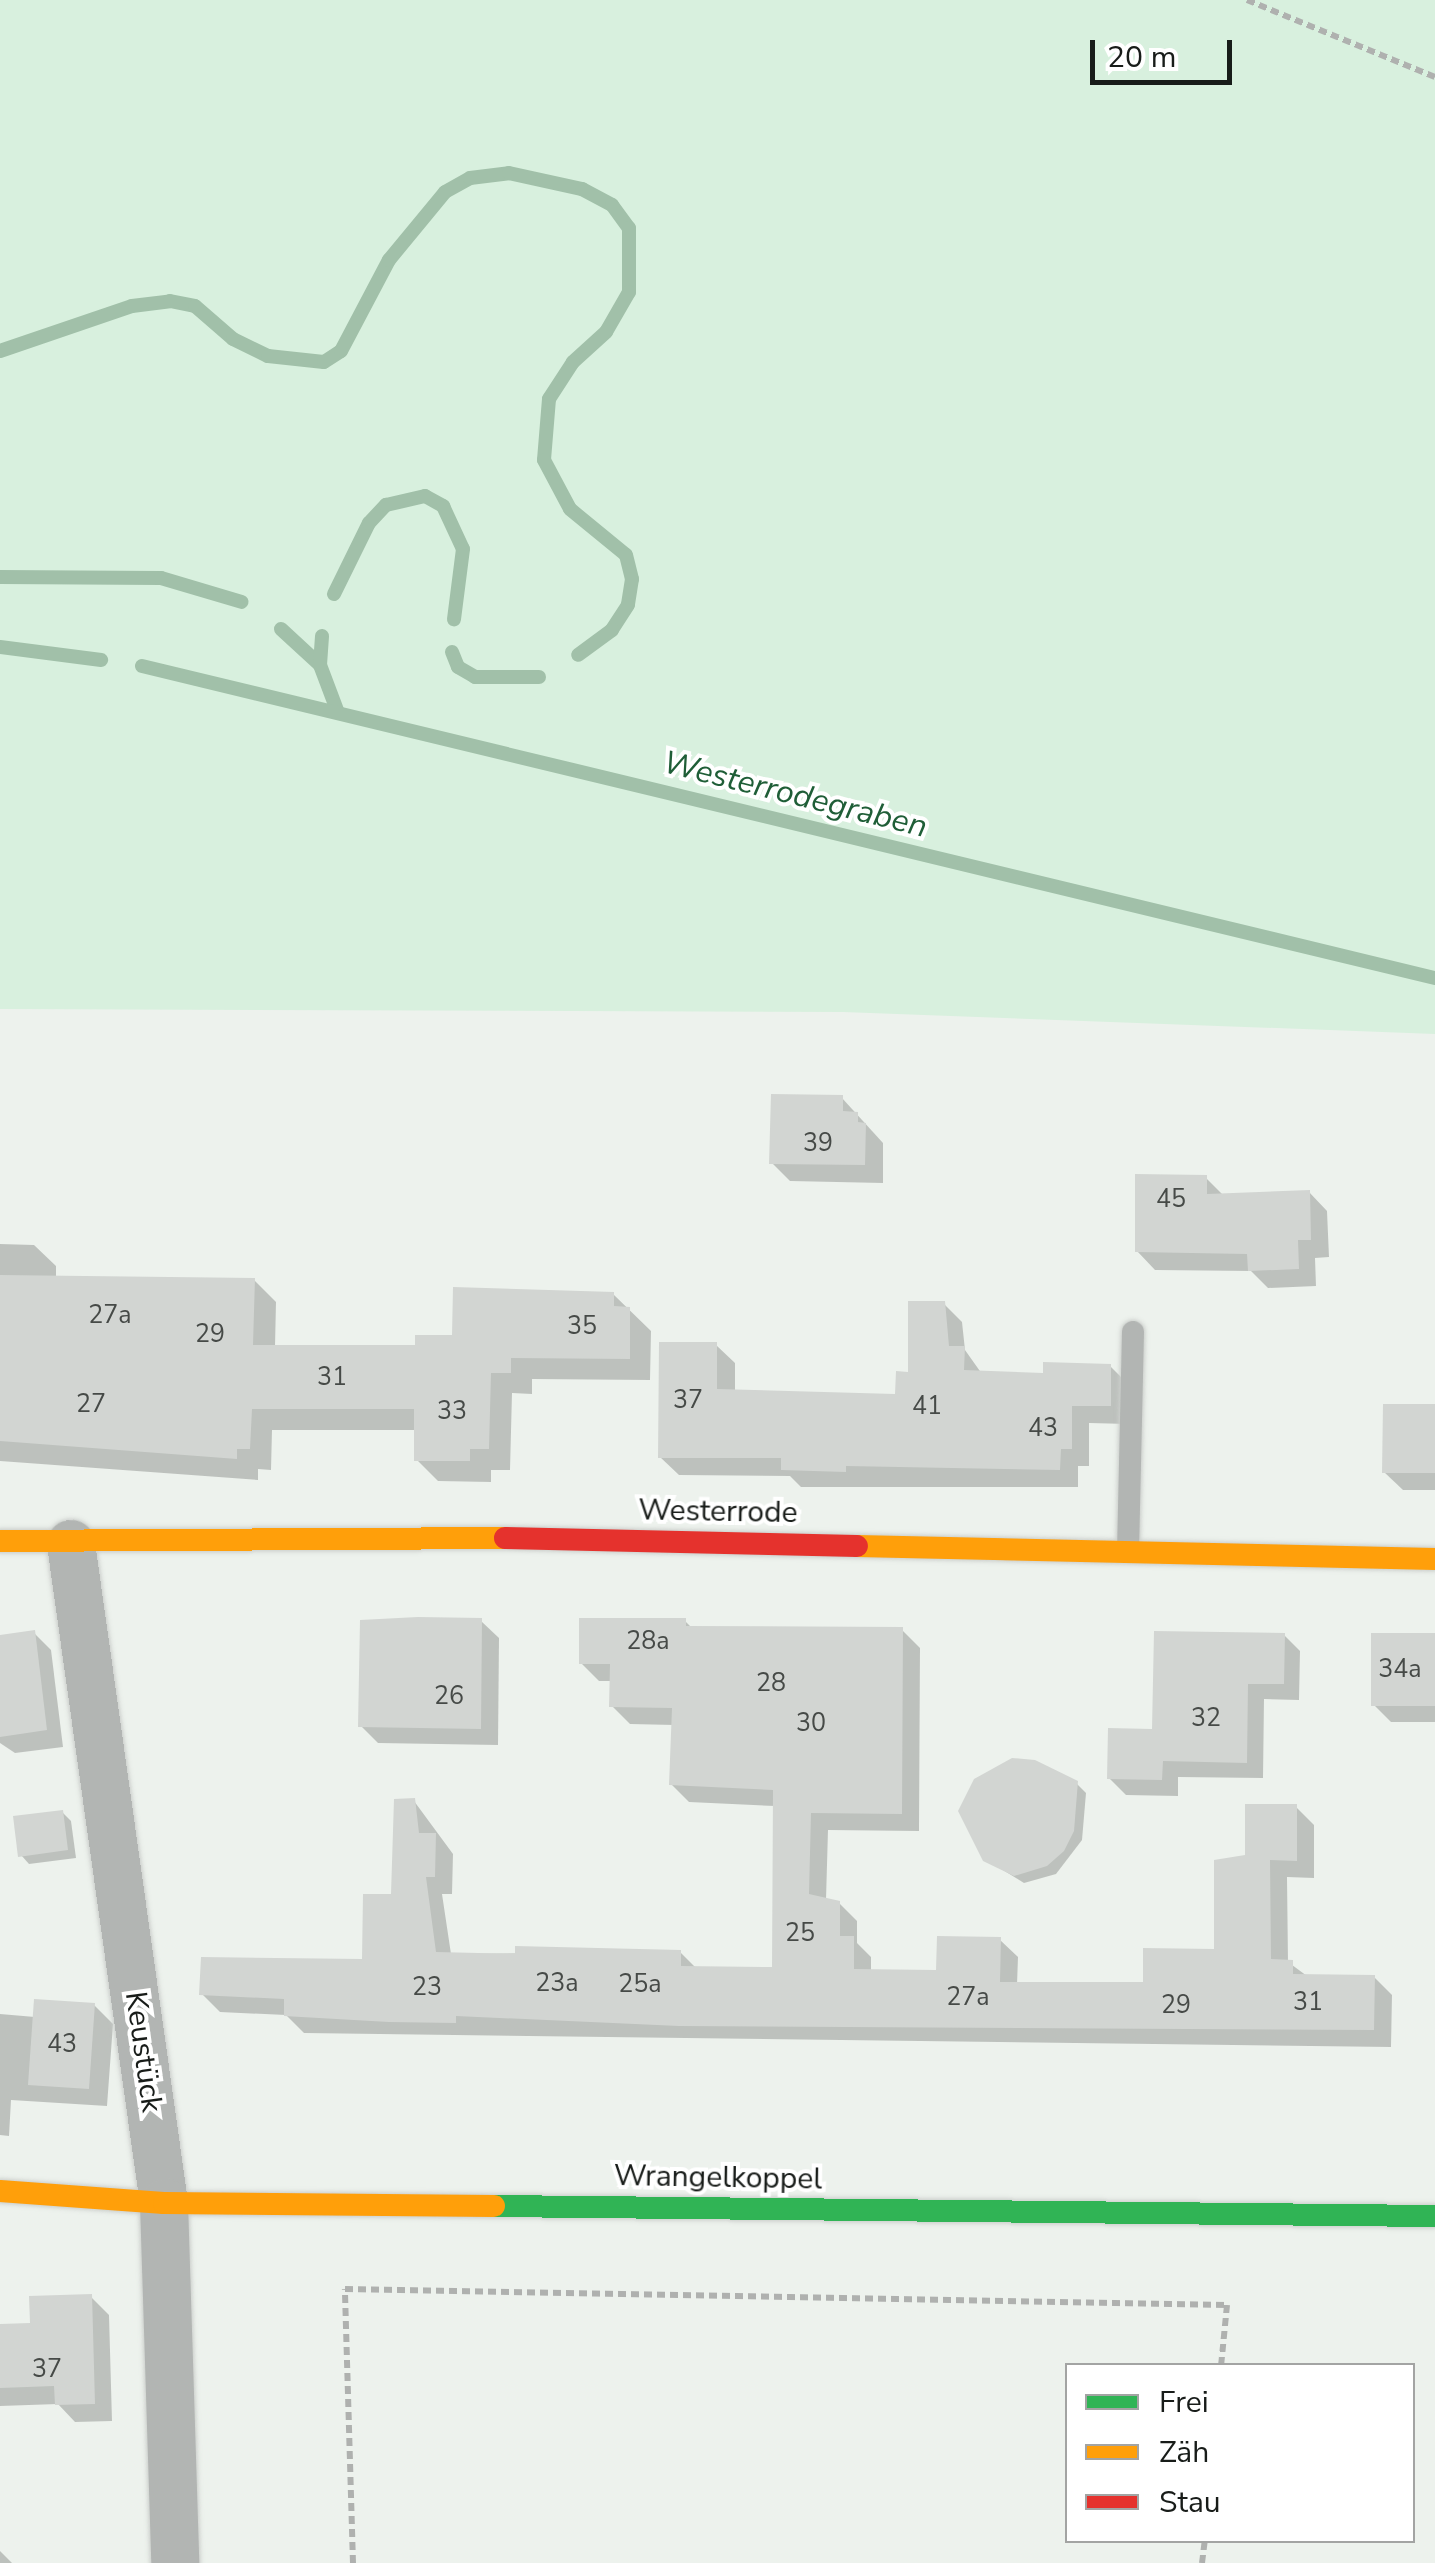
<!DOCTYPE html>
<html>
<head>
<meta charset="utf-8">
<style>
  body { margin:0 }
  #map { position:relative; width:1435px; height:2563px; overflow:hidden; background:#edf2ed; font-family:"Nunito Sans",sans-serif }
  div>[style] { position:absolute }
  .green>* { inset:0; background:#d8f0de }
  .shadow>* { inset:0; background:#0003 }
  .stream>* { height:14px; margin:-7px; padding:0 7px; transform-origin:7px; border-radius:7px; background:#a1c0a9 }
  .building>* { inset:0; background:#d2d5d2 }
  .path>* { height:6px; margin-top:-3px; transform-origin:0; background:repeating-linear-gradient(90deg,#afb1af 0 8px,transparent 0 13px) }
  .roads { filter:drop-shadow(0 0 2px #cccfcc) drop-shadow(0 0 2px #cccfcc) }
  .lane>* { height:22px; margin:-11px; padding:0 11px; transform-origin:11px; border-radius:11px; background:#b2b5b3 }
  .street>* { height:48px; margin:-24px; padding:0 24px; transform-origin:24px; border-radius:24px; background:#b2b5b3 }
  .fast>* { height:22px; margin:-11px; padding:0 11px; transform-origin:11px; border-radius:11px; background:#30b455 }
  .slow>* { height:22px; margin:-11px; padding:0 11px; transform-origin:11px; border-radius:11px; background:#ff9f0a }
  .jam>* { height:22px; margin:-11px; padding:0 11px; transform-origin:11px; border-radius:11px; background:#e5322d }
  span { translate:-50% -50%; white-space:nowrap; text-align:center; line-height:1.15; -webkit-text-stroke:8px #fff; paint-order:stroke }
  .number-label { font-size:25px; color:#464a47 }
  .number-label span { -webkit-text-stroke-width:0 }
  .street-label { font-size:30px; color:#181c19 }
  .water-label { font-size:32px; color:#1f5e37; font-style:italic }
  .legend { position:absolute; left:1065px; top:2363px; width:350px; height:180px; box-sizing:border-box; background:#fff; border:2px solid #a3a4a3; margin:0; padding:12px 18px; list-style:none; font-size:30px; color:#181c19 }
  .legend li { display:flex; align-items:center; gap:20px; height:50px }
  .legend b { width:50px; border:2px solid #a3a4a3 }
  .scale { position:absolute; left:1090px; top:40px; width:142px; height:45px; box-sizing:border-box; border:5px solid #181c19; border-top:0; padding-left:12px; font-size:30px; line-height:35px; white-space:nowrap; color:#181c19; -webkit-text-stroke:8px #fff; paint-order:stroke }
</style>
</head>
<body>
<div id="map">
  <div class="green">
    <div style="clip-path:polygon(0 0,1435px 0,1435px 1034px,843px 1012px,0 1009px)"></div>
  </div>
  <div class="shadow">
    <div style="clip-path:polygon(842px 1098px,883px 1143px,883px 1183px,790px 1181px,772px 1163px)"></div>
    <div style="clip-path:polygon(1206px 1178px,1224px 1196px,1309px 1192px,1327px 1211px,1329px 1257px,1315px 1258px,1316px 1286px,1268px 1288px,1251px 1271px,1155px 1270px,1137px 1251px)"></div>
    <div style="clip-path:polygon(0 1244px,34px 1245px,56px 1266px,56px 1278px,254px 1280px,276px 1302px,275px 1347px,417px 1347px,613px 1294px,651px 1331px,650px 1380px,532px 1379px,532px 1394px,512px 1393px,510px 1470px,491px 1470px,491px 1482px,438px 1481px,417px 1460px,417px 1430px,272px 1430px,271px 1470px,258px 1469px,258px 1480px,0 1461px)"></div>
    <div style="clip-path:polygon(944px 1304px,962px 1322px,965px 1350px,982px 1374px,1046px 1376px,1110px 1366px,1128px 1384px,1128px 1424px,1089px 1423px,1089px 1466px,1078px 1466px,1078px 1487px,801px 1487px,790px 1476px,679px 1475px,660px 1457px,716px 1345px,735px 1363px,735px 1392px,898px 1396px)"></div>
    <div style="clip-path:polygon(1435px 1409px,1435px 1490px,1403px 1490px,1384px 1472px)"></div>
    <div style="clip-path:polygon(481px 1621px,499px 1638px,498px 1745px,378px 1743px,361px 1726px)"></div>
    <div style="clip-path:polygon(685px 1621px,693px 1629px,902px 1630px,920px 1648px,919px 1831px,828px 1830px,826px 1900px,839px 1903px,857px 1921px,857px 1943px,871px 1957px,871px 1972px,939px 1972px,999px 1939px,1018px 1957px,1017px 1985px,1146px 1984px,1217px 1951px,1248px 1857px,1296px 1807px,1314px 1825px,1314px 1878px,1287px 1877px,1288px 1962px,1307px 1976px,1374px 1977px,1392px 1995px,1391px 2047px,304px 2033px,286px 2015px,220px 2012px,202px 1994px,364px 1962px,393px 1897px,414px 1801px,453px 1854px,452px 1894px,442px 1894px,451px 1954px,680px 1952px,697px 1969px,774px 1969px,775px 1806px,689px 1802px,671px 1784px,674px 1725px,630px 1724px,612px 1706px,612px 1681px,599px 1681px,581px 1663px)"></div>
    <div style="clip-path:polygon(34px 1633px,51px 1650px,63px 1747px,15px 1753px,0 1743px,0 1637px)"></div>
    <div style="clip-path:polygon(1284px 1635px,1300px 1651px,1299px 1700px,1264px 1699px,1263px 1778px,1178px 1777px,1178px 1796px,1126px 1795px,1109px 1778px,1155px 1731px)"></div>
    <div style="clip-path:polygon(1435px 1636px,1435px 1722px,1391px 1722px,1374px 1705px)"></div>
    <div style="clip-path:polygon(1076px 1783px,1086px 1793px,1082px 1840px,1056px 1874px,1024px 1883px,985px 1859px)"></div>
    <div style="clip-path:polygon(62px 1812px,71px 1821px,76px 1858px,29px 1864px,21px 1855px)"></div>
    <div style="clip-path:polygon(94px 2005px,113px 2024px,107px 2106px,11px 2100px,9px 2136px,0 2135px,0 2014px,35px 2017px)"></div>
    <div style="clip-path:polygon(91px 2297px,109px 2315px,112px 2421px,75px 2422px,58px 2404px,0 2406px,0 2326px,32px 2325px)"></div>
    <div style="clip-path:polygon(0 2551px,12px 2563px,0 2563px)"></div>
  </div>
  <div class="stream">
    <div style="left:0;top:351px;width:139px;rotate:-18.8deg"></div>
    <div style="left:132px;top:306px;width:38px;rotate:-7deg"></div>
    <div style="left:170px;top:301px;width:25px;rotate:11deg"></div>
    <div style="left:195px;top:306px;width:50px;rotate:41deg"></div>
    <div style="left:233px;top:339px;width:39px;rotate:26deg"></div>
    <div style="left:268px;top:356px;width:56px;rotate:6.1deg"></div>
    <div style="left:324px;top:362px;width:20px;rotate:-33deg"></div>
    <div style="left:341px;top:351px;width:103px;rotate:-62.2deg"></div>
    <div style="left:389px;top:260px;width:88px;rotate:-50.5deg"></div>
    <div style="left:445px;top:192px;width:29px;rotate:-29deg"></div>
    <div style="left:470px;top:178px;width:39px;rotate:-7deg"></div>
    <div style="left:509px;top:173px;width:75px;rotate:12.4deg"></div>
    <div style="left:582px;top:189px;width:34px;rotate:28deg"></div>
    <div style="left:612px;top:205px;width:29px;rotate:54deg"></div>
    <div style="left:629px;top:228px;width:64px;rotate:90deg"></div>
    <div style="left:629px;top:292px;width:46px;rotate:119.9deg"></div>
    <div style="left:606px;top:332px;width:45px;rotate:137.7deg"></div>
    <div style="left:573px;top:362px;width:44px;rotate:123deg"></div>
    <div style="left:549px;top:399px;width:61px;rotate:94.7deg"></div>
    <div style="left:544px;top:460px;width:55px;rotate:62deg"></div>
    <div style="left:570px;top:509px;width:72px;rotate:39.4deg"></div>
    <div style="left:626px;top:555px;width:25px;rotate:76deg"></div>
    <div style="left:632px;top:579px;width:26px;rotate:99deg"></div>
    <div style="left:628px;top:605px;width:30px;rotate:123deg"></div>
    <div style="left:612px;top:630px;width:42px;rotate:143.7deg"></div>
    <div style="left:0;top:577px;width:161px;rotate:0.4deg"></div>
    <div style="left:161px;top:578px;width:84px;rotate:16.5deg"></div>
    <div style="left:334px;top:594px;width:79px;rotate:-63.8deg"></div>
    <div style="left:369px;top:523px;width:25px;rotate:-47deg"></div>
    <div style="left:386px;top:505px;width:40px;rotate:-13deg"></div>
    <div style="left:425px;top:496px;width:21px;rotate:29deg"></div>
    <div style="left:443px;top:506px;width:47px;rotate:65.1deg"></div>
    <div style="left:463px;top:549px;width:71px;rotate:97.3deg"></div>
    <div style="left:281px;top:629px;width:53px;rotate:42.7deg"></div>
    <div style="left:320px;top:665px;width:48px;rotate:69.3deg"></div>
    <div style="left:0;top:647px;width:102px;rotate:7.3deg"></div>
    <div style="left:452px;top:652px;width:16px;rotate:68deg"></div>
    <div style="left:458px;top:667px;width:20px;rotate:30deg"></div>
    <div style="left:475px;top:677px;width:64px"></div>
    <div style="left:320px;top:665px;width:29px;rotate:-86deg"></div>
    <div style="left:142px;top:666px;width:1330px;rotate:13.57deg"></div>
  </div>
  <div class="building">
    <div style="clip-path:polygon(771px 1094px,843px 1095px,843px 1111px,858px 1112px,858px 1122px,866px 1123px,865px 1165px,769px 1164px)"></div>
    <div style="clip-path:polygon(1135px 1174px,1207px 1175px,1207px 1194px,1310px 1190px,1311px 1240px,1298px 1240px,1299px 1269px,1248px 1271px,1247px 1254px,1135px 1252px)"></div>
    <div style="clip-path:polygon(0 1275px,255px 1278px,253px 1345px,415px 1345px,415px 1335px,452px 1335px,453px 1287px,614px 1292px,614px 1306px,630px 1307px,630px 1359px,511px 1358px,511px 1373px,491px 1373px,489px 1449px,470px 1449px,470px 1461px,414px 1461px,414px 1409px,252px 1409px,250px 1449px,237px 1449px,237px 1459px,0 1441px)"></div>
    <div style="clip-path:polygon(908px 1301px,945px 1301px,949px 1346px,965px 1346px,964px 1370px,1043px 1373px,1043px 1362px,1111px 1364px,1111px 1406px,1072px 1406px,1072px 1449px,1061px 1449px,1060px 1470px,846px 1466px,846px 1472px,781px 1470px,781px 1458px,658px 1458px,659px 1342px,717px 1342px,717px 1389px,895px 1394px,896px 1371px,908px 1372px)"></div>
    <div style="clip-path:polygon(1383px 1404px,1435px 1404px,1435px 1473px,1382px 1473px)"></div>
    <div style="clip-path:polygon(418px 1617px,482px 1618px,481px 1729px,358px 1727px,360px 1620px)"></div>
    <div style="clip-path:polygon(579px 1618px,686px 1618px,686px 1626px,903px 1627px,902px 1814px,811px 1813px,809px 1894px,840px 1901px,840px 1936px,854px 1936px,854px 1969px,936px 1970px,937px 1936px,1001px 1937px,1000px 1982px,1143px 1982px,1143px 1948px,1214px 1949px,1214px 1860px,1245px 1855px,1245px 1804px,1297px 1804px,1297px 1861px,1270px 1860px,1271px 1959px,1293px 1960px,1293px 1974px,1375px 1975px,1374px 2030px,679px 2026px,456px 2016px,456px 2023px,389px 2022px,284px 2016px,284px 1999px,199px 1995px,201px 1957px,362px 1959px,363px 1894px,391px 1894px,394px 1799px,415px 1798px,419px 1833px,436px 1833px,435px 1877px,426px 1877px,436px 1952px,515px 1954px,515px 1946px,681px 1950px,681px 1966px,772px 1967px,773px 1790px,669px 1785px,672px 1708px,609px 1707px,610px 1664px,579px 1664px)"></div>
    <div style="clip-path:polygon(35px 1630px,47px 1730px,0 1737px,0 1635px)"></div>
    <div style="clip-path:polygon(1154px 1631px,1285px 1633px,1284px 1684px,1248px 1684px,1247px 1763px,1163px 1761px,1162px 1780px,1107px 1779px,1108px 1728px,1152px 1729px)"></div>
    <div style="clip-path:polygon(1371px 1633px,1435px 1633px,1435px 1706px,1371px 1706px)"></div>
    <div style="clip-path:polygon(1012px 1758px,1035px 1760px,1078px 1781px,1074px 1831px,1064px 1851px,1047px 1866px,1014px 1876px,983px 1861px,958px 1811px,974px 1779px)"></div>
    <div style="clip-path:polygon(63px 1810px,68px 1850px,18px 1857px,13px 1816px)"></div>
    <div style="clip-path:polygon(34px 1999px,95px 2003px,89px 2089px,28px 2085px)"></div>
    <div style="clip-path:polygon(92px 2294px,95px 2404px,55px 2405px,54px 2386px,0 2388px,0 2324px,30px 2323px,29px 2296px)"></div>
  </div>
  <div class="path">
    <div style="left:1247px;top:0;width:203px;rotate:22.3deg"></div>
    <div style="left:353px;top:2563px;width:274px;rotate:-91.7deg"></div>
    <div style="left:345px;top:2289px;width:882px;rotate:1.04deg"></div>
    <div style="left:1227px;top:2305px;width:61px;rotate:95.6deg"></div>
    <div style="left:1202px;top:2563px;width:23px;rotate:-83deg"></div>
  </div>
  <div class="roads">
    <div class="lane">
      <div style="left:1128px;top:1552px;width:220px;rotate:-88.7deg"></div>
    </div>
    <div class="street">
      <div style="left:71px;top:1544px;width:666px;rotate:81.97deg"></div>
      <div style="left:164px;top:2203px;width:360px;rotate:88.2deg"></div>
    </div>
    <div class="fast">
      <div style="left:494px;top:2206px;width:941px;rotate:0.61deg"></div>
    </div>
    <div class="slow">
      <div style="left:0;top:1541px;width:505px;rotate:-0.34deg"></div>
      <div style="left:857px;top:1546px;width:578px;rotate:1.29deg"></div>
      <div style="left:0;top:2191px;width:164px;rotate:4.2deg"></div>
      <div style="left:164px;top:2203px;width:330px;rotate:0.5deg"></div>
    </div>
    <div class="jam">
      <div style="left:505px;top:1538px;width:352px;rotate:1.3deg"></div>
    </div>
  </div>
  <div class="number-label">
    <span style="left:818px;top:1143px">39</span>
    <span style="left:1171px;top:1199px">45</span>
    <span style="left:110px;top:1315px">27a</span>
    <span style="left:582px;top:1326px">35</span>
    <span style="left:210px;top:1334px">29</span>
    <span style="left:332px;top:1377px">31</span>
    <span style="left:688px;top:1400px">37</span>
    <span style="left:91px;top:1404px">27</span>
    <span style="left:927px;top:1406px">41</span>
    <span style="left:452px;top:1411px">33</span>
    <span style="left:1043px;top:1428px">43</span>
    <span style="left:648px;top:1641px">28a</span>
    <span style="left:1400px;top:1669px">34a</span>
    <span style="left:771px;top:1683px">28</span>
    <span style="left:449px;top:1696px">26</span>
    <span style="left:1206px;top:1718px">32</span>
    <span style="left:811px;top:1723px">30</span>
    <span style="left:800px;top:1933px">25</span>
    <span style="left:557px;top:1983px">23a</span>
    <span style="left:640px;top:1984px">25a</span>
    <span style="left:427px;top:1987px">23</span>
    <span style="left:968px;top:1997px">27a</span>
    <span style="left:1308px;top:2002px">31</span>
    <span style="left:1176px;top:2005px">29</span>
    <span style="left:62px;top:2044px">43</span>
    <span style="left:47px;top:2369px">37</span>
  </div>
  <div class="street-label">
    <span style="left:718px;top:1512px;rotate:1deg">Westerrode</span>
    <span style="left:143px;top:2052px;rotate:82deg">Keustück</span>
    <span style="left:718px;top:2178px;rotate:1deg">Wrangelkoppel</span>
  </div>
  <div class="water-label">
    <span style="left:795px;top:795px;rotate:14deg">Westerrodegraben</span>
  </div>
  <ul class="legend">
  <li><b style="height:12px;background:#30b455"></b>Frei</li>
  <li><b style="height:12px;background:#ff9f0a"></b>Zäh</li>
  <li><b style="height:12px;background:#e5322d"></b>Stau</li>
  </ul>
  <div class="scale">20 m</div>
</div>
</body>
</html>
